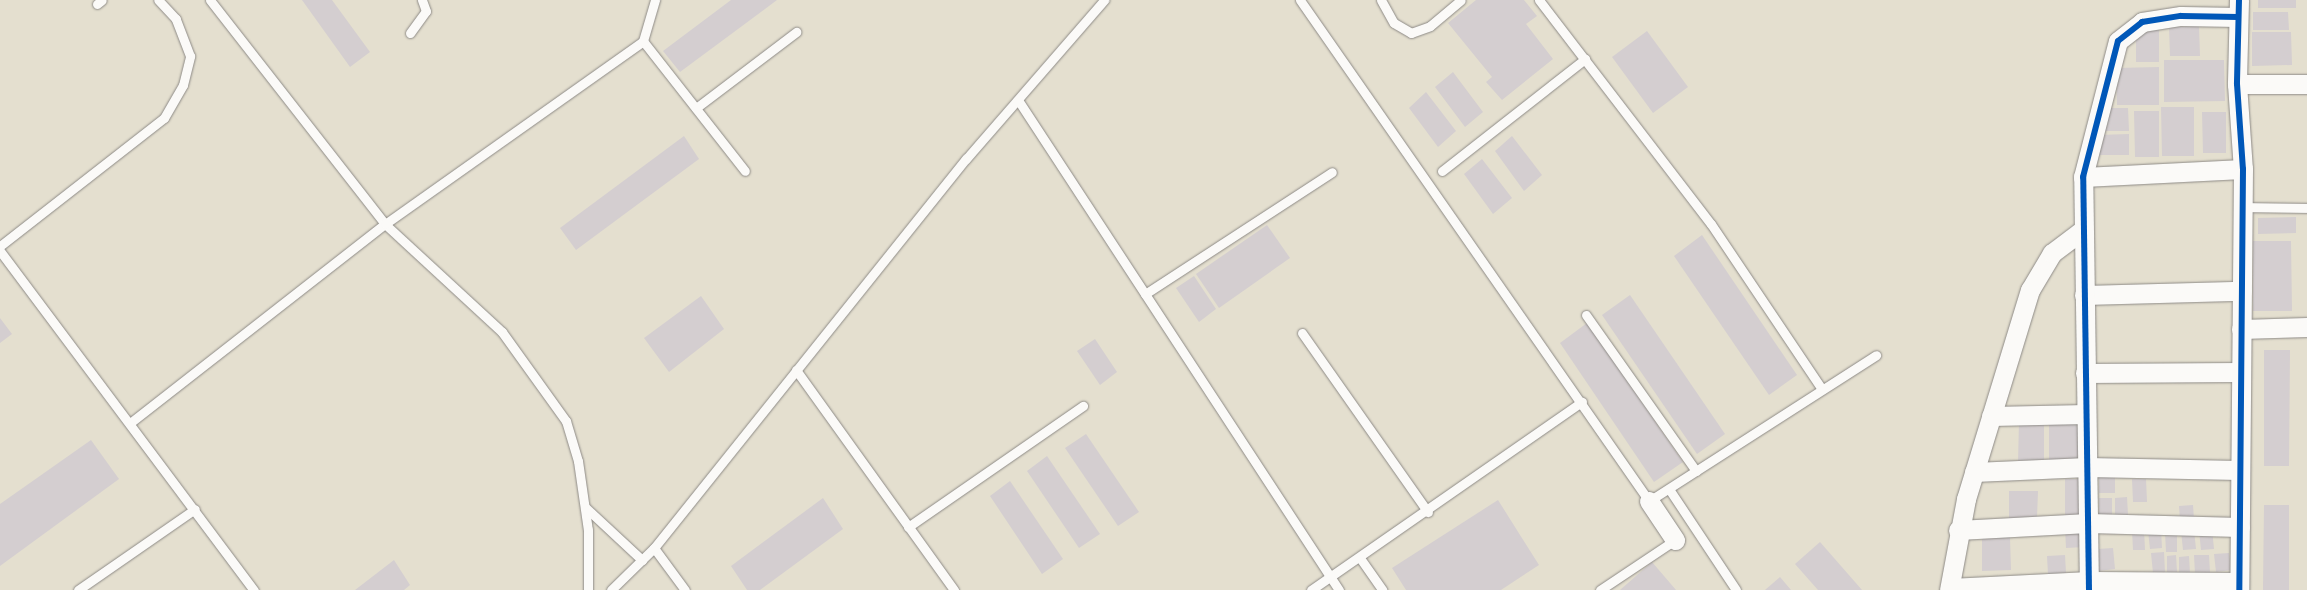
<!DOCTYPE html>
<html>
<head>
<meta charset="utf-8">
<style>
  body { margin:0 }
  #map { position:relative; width:2307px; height:590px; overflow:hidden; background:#e4dfcf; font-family:"IM FELL French Canon",serif }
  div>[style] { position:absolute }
  .building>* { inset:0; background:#d4ced0 }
  .roads { filter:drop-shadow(0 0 1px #8d8a86) drop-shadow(0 0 1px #8d8a86) }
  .lane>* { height:9px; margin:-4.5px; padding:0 4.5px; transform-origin:4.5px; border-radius:4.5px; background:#fbfaf8 }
  .street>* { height:19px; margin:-9.5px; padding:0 9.5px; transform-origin:9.5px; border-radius:9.5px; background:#fbfaf8 }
  .cycleway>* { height:6px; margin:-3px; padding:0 3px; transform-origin:3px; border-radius:3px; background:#0057b8 }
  span { translate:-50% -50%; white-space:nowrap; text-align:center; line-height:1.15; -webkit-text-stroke:4.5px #f6f6f2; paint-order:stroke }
</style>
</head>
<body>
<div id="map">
  <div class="building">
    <div style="clip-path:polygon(302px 0,332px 0,370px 52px,350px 67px)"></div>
    <div style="clip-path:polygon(731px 0,777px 0,680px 72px,663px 51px)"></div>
    <div style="clip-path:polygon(1476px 0,1524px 0,1537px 16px,1526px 24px,1553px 59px,1502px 100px,1486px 82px,1492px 77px,1448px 23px)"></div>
    <div style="clip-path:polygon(2258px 0,2296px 0,2296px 8px,2258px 8px)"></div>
    <div style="clip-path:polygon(2253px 12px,2288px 12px,2289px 30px,2253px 30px)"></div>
    <div style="clip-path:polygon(2199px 26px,2200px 56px,2170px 56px,2169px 27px)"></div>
    <div style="clip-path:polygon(2136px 30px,2159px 30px,2159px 62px,2136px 62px)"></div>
    <div style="clip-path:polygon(1647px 31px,1688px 87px,1653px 113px,1612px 57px)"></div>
    <div style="clip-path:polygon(2252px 32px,2291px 32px,2292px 65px,2252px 66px)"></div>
    <div style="clip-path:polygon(2164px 60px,2224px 60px,2225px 101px,2164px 102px)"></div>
    <div style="clip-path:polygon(2159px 67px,2159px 105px,2117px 105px,2116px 68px)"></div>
    <div style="clip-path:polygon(1453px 72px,1483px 112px,1465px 127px,1435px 87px)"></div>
    <div style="clip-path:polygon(1426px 92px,1456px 131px,1438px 147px,1409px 108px)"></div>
    <div style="clip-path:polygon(2161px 107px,2194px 107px,2194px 156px,2162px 156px)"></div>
    <div style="clip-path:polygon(2104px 108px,2128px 108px,2129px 131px,2104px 131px)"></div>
    <div style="clip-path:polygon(2134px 111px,2159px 111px,2159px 157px,2135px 157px)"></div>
    <div style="clip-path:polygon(2202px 112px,2226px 112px,2226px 153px,2203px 153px)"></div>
    <div style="clip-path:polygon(2129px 134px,2129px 155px,2099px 155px,2098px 135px)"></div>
    <div style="clip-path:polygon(684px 136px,699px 159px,576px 250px,560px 228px)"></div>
    <div style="clip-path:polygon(1512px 136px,1542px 175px,1524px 191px,1495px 151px)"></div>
    <div style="clip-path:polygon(1482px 159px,1512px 198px,1493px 214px,1464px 174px)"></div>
    <div style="clip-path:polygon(2296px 217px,2296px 233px,2258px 234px,2258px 218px)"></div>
    <div style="clip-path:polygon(1267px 225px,1290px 258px,1219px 308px,1196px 274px)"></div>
    <div style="clip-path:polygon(1702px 235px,1797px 375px,1769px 395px,1674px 256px)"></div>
    <div style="clip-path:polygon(2253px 241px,2291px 241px,2292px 311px,2253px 311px)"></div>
    <div style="clip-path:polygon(1194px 276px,1216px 309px,1199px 322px,1176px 288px)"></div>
    <div style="clip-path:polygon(1630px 295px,1725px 434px,1697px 454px,1602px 315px)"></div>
    <div style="clip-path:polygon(701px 296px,724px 329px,669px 372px,644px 338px)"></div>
    <div style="clip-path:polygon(0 318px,12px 334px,0 343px)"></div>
    <div style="clip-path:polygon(1587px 323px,1683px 462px,1654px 482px,1560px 343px)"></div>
    <div style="clip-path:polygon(1095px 339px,1117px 372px,1100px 385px,1077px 351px)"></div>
    <div style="clip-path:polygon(2264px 350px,2290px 350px,2289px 466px,2264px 466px)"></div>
    <div style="clip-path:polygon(2049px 416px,2079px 416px,2079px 465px,2049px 465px)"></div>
    <div style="clip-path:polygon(2019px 421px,2044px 421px,2044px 463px,2018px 463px)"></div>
    <div style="clip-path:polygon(1086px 434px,1139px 512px,1118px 526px,1065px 448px)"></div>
    <div style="clip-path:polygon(91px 440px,119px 479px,0 566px,0 504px)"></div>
    <div style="clip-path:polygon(1047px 456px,1100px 534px,1079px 548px,1027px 471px)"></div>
    <div style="clip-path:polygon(2099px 474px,2115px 474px,2115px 493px,2099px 493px)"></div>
    <div style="clip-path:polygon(2065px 479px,2082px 479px,2082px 517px,2065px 517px)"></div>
    <div style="clip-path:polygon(2132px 479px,2146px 479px,2147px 502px,2133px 502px)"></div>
    <div style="clip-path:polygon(1010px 481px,1063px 559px,1042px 574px,990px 496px)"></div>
    <div style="clip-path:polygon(2009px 491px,2038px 491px,2037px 518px,2009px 518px)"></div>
    <div style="clip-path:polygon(2127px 497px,2128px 515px,2115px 515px,2115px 498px)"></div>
    <div style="clip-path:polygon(823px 498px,843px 529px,760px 590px,747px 590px,731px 566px)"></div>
    <div style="clip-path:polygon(2099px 498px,2112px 498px,2112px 515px,2099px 515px)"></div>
    <div style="clip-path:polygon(1498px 500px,1539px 565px,1501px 590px,1406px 590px,1392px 568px)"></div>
    <div style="clip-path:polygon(2193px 505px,2194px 519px,2180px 520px,2179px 506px)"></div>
    <div style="clip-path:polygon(2264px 505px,2289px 505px,2289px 590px,2263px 590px)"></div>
    <div style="clip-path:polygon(2082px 527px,2084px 547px,2066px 548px,2065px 528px)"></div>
    <div style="clip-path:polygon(2144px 529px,2145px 550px,2133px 550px,2132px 530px)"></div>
    <div style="clip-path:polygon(2212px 529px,2214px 549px,2201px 550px,2199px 530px)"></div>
    <div style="clip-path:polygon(2161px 530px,2162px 548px,2150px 549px,2148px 531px)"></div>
    <div style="clip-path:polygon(2194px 530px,2196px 549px,2183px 550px,2181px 531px)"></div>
    <div style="clip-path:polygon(2165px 532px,2177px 532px,2177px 552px,2166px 552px)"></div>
    <div style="clip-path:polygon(1982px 537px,2010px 537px,2011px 570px,1982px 571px)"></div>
    <div style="clip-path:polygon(1820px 542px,1862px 590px,1818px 590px,1795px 564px)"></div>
    <div style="clip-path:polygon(2113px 548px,2115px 569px,2098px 571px,2097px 549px)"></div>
    <div style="clip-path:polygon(2164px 552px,2165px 573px,2153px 573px,2151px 553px)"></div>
    <div style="clip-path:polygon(2229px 553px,2231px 570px,2216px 572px,2214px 554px)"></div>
    <div style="clip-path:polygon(2065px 555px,2066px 573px,2048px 574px,2047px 556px)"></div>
    <div style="clip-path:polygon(2176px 555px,2177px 572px,2167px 573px,2167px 556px)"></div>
    <div style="clip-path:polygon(2194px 555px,2209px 555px,2210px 573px,2195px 574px)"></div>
    <div style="clip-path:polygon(2189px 556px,2190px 574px,2179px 574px,2179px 557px)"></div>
    <div style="clip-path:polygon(394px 560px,410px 585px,404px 590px,355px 590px)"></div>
    <div style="clip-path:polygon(1652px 562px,1676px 590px,1620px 590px)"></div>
    <div style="clip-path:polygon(1780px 577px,1791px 590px,1765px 590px)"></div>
  </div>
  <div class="roads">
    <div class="lane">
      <div style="left:210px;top:0;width:284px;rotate:52deg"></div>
      <div style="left:385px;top:224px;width:159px;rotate:42.7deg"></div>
      <div style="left:502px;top:332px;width:110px;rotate:54.3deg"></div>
      <div style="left:566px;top:421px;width:42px;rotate:73.3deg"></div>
      <div style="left:578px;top:461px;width:70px;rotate:81.8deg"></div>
      <div style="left:588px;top:530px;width:60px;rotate:90deg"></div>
      <div style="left:1300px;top:0;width:611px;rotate:55.14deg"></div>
      <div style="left:1649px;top:501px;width:270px;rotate:-32.7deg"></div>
      <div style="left:1381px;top:0;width:26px;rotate:61deg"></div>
      <div style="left:1394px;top:23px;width:20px;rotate:30deg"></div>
      <div style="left:1411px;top:33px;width:20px;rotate:-20deg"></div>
      <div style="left:1430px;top:26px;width:40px;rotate:-40deg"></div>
      <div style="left:1539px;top:0;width:282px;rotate:52.5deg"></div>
      <div style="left:1711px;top:224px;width:199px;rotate:56.1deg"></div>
      <div style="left:97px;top:4px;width:6px;rotate:-39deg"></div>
      <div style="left:410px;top:33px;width:27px;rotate:-54deg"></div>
      <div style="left:426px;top:11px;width:12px;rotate:-110deg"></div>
      <div style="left:643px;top:41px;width:165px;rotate:51.9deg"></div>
      <div style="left:1018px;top:100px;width:586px;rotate:56.77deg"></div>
      <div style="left:696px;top:108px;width:126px;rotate:-37.2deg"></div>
      <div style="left:1442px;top:171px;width:182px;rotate:-38.1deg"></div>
      <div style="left:2242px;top:207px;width:65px;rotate:0.9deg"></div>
      <div style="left:0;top:246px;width:208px;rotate:-38deg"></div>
      <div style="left:164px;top:118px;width:38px;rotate:-60deg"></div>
      <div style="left:183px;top:85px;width:30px;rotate:-76deg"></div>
      <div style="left:190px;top:56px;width:40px;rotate:-111deg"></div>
      <div style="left:176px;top:19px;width:26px;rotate:-133deg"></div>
      <div style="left:0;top:251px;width:424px;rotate:53.2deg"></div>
      <div style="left:1145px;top:294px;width:223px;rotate:-33.1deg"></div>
      <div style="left:1586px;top:315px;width:191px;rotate:54.8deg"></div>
      <div style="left:1302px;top:333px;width:219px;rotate:54.9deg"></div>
      <div style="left:796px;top:370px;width:271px;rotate:54.3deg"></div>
      <div style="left:130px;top:423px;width:323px;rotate:-38deg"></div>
      <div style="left:385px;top:224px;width:316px;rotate:-35.3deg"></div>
      <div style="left:643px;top:41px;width:43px;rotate:-73.7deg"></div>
      <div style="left:1669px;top:489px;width:121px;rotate:56.4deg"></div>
      <div style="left:585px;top:507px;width:78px;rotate:42.9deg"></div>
      <div style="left:908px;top:527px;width:213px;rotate:-34.7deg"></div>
      <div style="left:654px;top:548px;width:52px;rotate:53.6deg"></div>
      <div style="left:1360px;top:558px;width:39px;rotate:55deg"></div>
      <div style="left:78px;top:590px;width:142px;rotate:-34.7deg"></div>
      <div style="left:611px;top:590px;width:60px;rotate:-44.3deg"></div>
      <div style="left:654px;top:548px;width:499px;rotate:-51.3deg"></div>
      <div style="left:966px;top:159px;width:211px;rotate:-49deg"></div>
      <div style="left:1311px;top:590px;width:330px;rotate:-34.8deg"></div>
      <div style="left:1600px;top:590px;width:90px;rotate:-33.7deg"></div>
    </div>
    <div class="street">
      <div style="left:2239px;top:0;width:84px;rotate:91.4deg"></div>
      <div style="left:2237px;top:84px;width:85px;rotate:86deg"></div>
      <div style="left:2243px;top:169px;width:421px;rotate:90.5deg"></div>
      <div style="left:2237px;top:84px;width:70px"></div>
      <div style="left:2083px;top:177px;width:160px;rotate:-2.9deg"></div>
      <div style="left:2084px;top:295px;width:158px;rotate:-1.5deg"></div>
      <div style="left:2241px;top:329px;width:66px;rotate:-1.7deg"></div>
      <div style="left:2085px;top:373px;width:155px;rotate:-0.4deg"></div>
      <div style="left:1991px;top:416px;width:95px;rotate:-1.2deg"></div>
      <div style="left:1974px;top:472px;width:113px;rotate:-2.5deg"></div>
      <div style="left:2087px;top:467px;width:152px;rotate:1.1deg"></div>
      <div style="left:1649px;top:501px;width:47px;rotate:56.3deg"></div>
      <div style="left:1958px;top:530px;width:130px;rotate:-3.1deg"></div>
      <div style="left:2088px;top:523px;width:152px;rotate:1.5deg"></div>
      <div style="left:1950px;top:588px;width:139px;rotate:-2.9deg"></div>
      <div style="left:2089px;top:581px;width:150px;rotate:0.4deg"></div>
      <div style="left:1949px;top:590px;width:93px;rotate:-79.4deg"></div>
      <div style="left:1966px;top:499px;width:219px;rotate:-73deg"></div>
      <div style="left:2030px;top:290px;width:43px;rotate:-59.3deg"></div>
      <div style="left:2052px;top:253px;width:39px;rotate:-37deg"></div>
      <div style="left:2089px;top:590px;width:413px;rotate:-90.8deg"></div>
      <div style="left:2083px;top:177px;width:140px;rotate:-75.6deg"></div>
      <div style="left:2118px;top:41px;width:31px;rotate:-38deg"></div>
      <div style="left:2142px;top:22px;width:39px;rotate:-9deg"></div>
      <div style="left:2181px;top:16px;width:57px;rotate:1deg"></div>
    </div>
  </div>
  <div class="cycleway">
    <div style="left:2239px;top:0;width:84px;rotate:91.4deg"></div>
    <div style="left:2237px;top:84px;width:85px;rotate:86deg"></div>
    <div style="left:2243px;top:169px;width:421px;rotate:90.5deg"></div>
    <div style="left:2089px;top:590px;width:413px;rotate:-90.8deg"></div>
    <div style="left:2083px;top:177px;width:140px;rotate:-75.6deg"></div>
    <div style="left:2118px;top:41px;width:31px;rotate:-38deg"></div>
    <div style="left:2142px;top:22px;width:39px;rotate:-9deg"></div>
    <div style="left:2181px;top:16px;width:57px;rotate:1deg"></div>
  </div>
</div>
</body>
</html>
